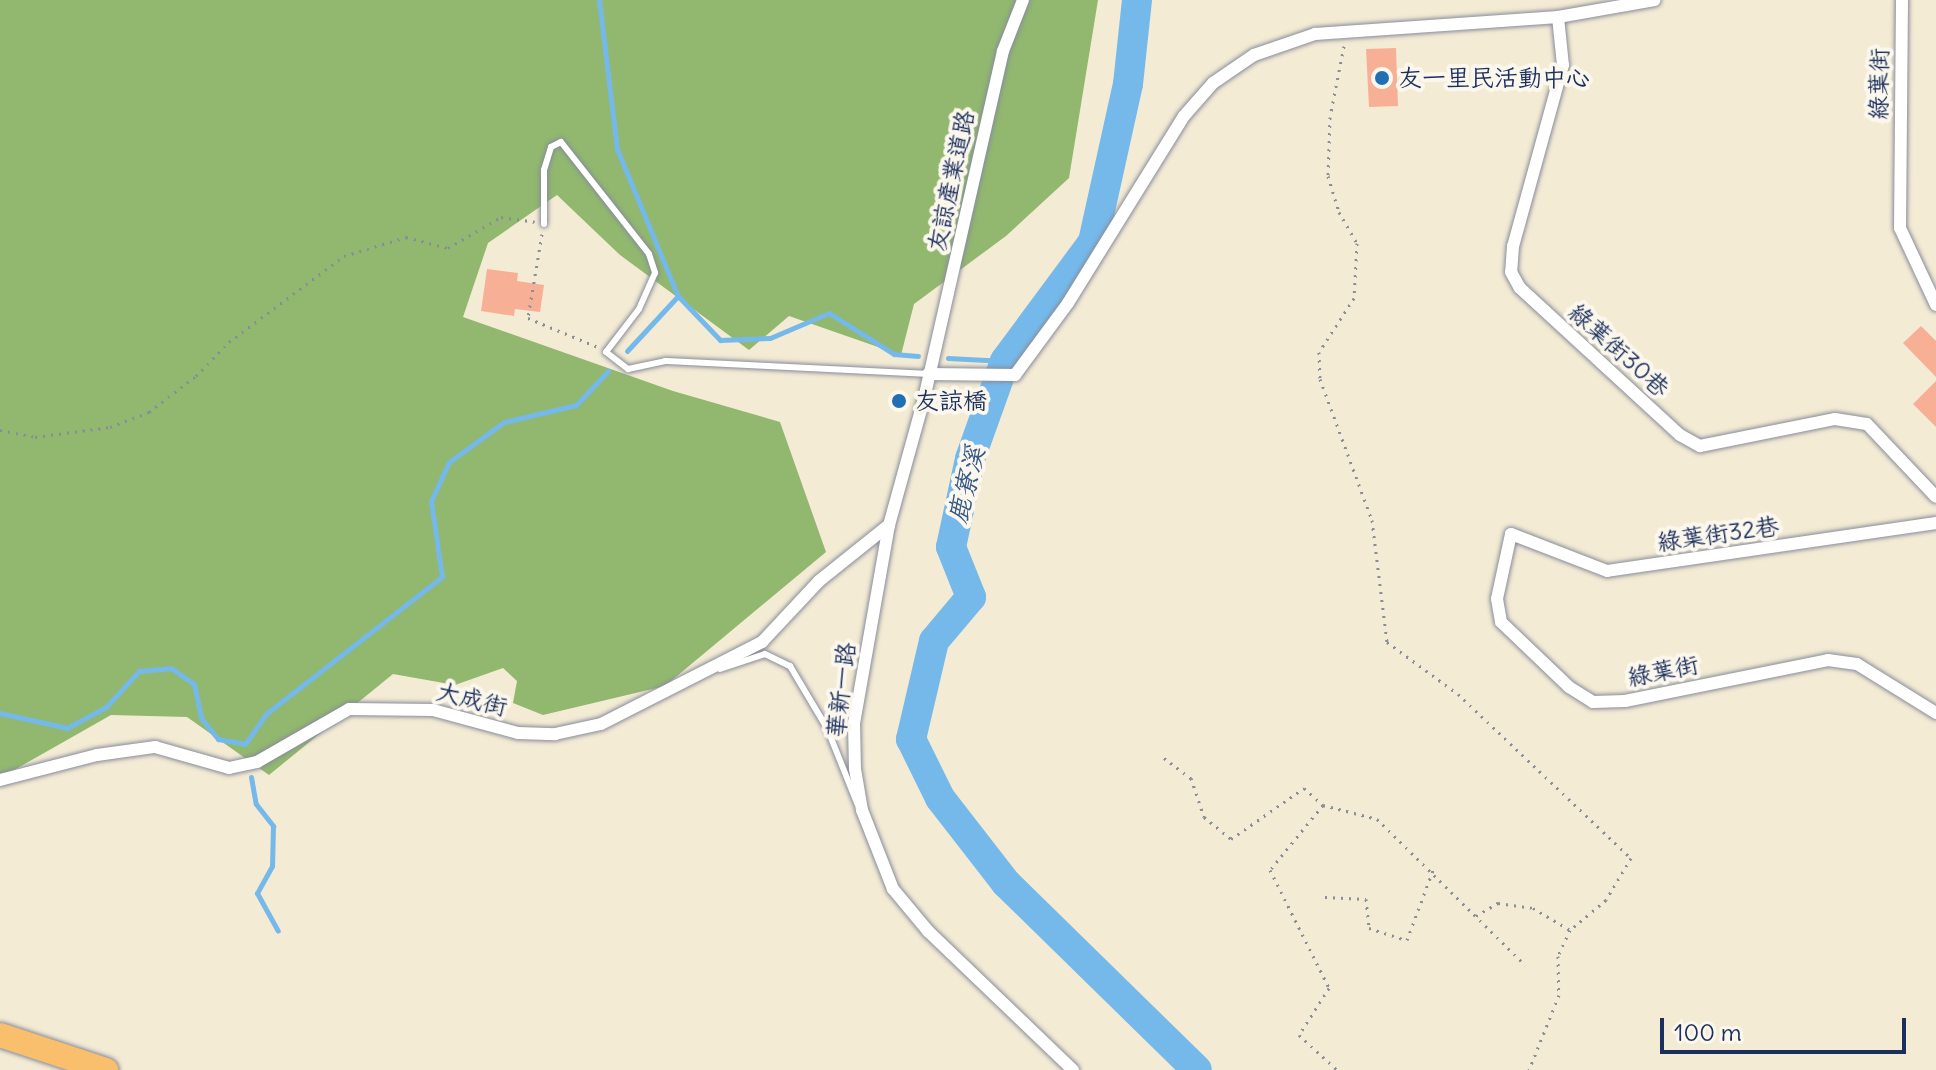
<!DOCTYPE html>
<html>
<head>
<meta charset="utf-8">
<style>
  body { margin:0 }
  #map { position:relative; width:1936px; height:1070px; overflow:hidden; background:#f4ebd5; font-family:Delius,"LXGW WenKai TC",sans-serif }
  div>[style] { position:absolute }
  .forest>* { inset:0; background:#91b86e }
  .stream>* { height:5px; margin:-2.5px; padding:0 2.5px; transform-origin:2.5px; border-radius:2.5px; background:#75b9eb }
  .river>* { height:30px; margin:-15px; padding:0 15px; transform-origin:15px; border-radius:15px; background:#75b9eb }
  .building>* { inset:0; background:#f7b095 }
  .path>* { height:3px; margin-top:-1.5px; transform-origin:0; background:repeating-linear-gradient(90deg,#888d9a 0 2px,transparent 0 8px) }
  .roads { filter:drop-shadow(0 0 2px #888d9a) drop-shadow(0 0 2px #888d9a) }
  .service>* { height:6px; margin:-3px; padding:0 3px; transform-origin:3px; border-radius:3px; background:#fff }
  .minor>* { height:12px; margin:-6px; padding:0 6px; transform-origin:6px; border-radius:6px; background:#fff }
  .motorway>* { height:24px; margin:-12px; padding:0 12px; transform-origin:12px; border-radius:12px; background:#f9bf6d }
  .dots>* { width:22px; height:22px; translate:-50% -50%; box-sizing:border-box; border:4px solid #fbf7ec; border-radius:50% }
  span { translate:-50% -50%; white-space:nowrap; text-align:center; line-height:1.15; -webkit-text-stroke:8px #fbf7ec; paint-order:stroke }
  .poi-label { font-size:24px; color:#1b2f5e }
  .left { translate:0 -50%; text-align:left }
  .street-label { font-size:24px; color:#1b2f5e }
  .water-label { font-size:26px; color:#365888; font-style:italic }
  .scale { position:absolute; left:1660px; top:1018px; width:246px; height:36px; box-sizing:border-box; border:4px solid #1b2f5e; border-top:0; padding-left:10px; font-size:24px; line-height:28px; white-space:nowrap; color:#1b2f5e; -webkit-text-stroke:6px #fbf7ec; paint-order:stroke }
</style>
</head>
<body>
<div id="map">
  <div class="forest">
    <div style="clip-path:polygon(0 0,1098px 0,1069px 178px,1006px 236px,914px 304px,901px 355px,789px 316px,749px 350px,620px 255px,557px 195px,488px 243px,463px 317px,673px 391px,780px 422px,826px 552px,665px 686px,543px 715px,513px 703px,517px 681px,503px 668px,455px 685px,393px 674px,269px 775px,187px 717px,111px 715px,0 778px)"></div>
  </div>
  <div class="stream">
    <div style="left:599px;top:0;width:150px;rotate:83.1deg"></div>
    <div style="left:617px;top:149px;width:159px;rotate:67.5deg"></div>
    <div style="left:627px;top:351px;width:75px;rotate:-47.2deg"></div>
    <div style="left:678px;top:296px;width:61px;rotate:46.3deg"></div>
    <div style="left:720px;top:340px;width:50px;rotate:-2.3deg"></div>
    <div style="left:770px;top:338px;width:64px;rotate:-23deg"></div>
    <div style="left:829px;top:313px;width:77px;rotate:32.2deg"></div>
    <div style="left:894px;top:354px;width:24px;rotate:5deg"></div>
    <div style="left:948px;top:358px;width:57px;rotate:3deg"></div>
    <div style="left:0;top:713px;width:69px;rotate:12.6deg"></div>
    <div style="left:67px;top:728px;width:44px;rotate:-28.3deg"></div>
    <div style="left:106px;top:707px;width:49px;rotate:-47.5deg"></div>
    <div style="left:139px;top:671px;width:32px;rotate:-5deg"></div>
    <div style="left:171px;top:668px;width:28px;rotate:35deg"></div>
    <div style="left:194px;top:684px;width:35px;rotate:78deg"></div>
    <div style="left:201px;top:718px;width:27px;rotate:51deg"></div>
    <div style="left:218px;top:739px;width:27px;rotate:10deg"></div>
    <div style="left:245px;top:744px;width:38px;rotate:-55deg"></div>
    <div style="left:267px;top:713px;width:222px;rotate:-37.9deg"></div>
    <div style="left:442px;top:577px;width:77px;rotate:-98.2deg"></div>
    <div style="left:431px;top:501px;width:43px;rotate:-65.2deg"></div>
    <div style="left:449px;top:462px;width:68px;rotate:-36deg"></div>
    <div style="left:504px;top:422px;width:74px;rotate:-13.3deg"></div>
    <div style="left:576px;top:405px;width:47px;rotate:-46.7deg"></div>
    <div style="left:251px;top:777px;width:27px;rotate:80deg"></div>
    <div style="left:256px;top:804px;width:28px;rotate:52deg"></div>
    <div style="left:273px;top:826px;width:40px;rotate:91.4deg"></div>
    <div style="left:272px;top:866px;width:31px;rotate:119deg"></div>
    <div style="left:257px;top:893px;width:43px;rotate:61.1deg"></div>
  </div>
  <div class="river">
    <div style="left:1137px;top:0;width:84px;rotate:96.1deg"></div>
    <div style="left:1128px;top:84px;width:162px;rotate:102.5deg"></div>
    <div style="left:1093px;top:242px;width:148px;rotate:126.5deg"></div>
    <div style="left:1005px;top:361px;width:104px;rotate:109.7deg"></div>
    <div style="left:970px;top:459px;width:90px;rotate:102.2deg"></div>
    <div style="left:951px;top:547px;width:54px;rotate:68.2deg"></div>
    <div style="left:971px;top:597px;width:57px;rotate:130.1deg"></div>
    <div style="left:934px;top:641px;width:101px;rotate:103.2deg"></div>
    <div style="left:911px;top:739px;width:66px;rotate:63.8deg"></div>
    <div style="left:940px;top:798px;width:108px;rotate:52.2deg"></div>
    <div style="left:1006px;top:883px;width:267px;rotate:44.4deg"></div>
  </div>
  <div class="building">
    <div style="clip-path:polygon(1396px 48px,1398px 106px,1369px 107px,1366px 49px)"></div>
    <div style="clip-path:polygon(487px 269px,518px 273px,517px 281px,544px 285px,540px 312px,515px 309px,514px 316px,481px 311px)"></div>
    <div style="clip-path:polygon(1921px 326px,1936px 341px,1936px 377px,1903px 343px)"></div>
    <div style="clip-path:polygon(1936px 381px,1936px 427px,1913px 404px)"></div>
  </div>
  <div class="path">
    <div style="left:1344px;top:46px;width:72px;rotate:101.2deg"></div>
    <div style="left:1330px;top:117px;width:59px;rotate:91.9deg"></div>
    <div style="left:1328px;top:176px;width:38px;rotate:73deg"></div>
    <div style="left:1339px;top:212px;width:36px;rotate:60deg"></div>
    <div style="left:1357px;top:243px;width:55px;rotate:93.1deg"></div>
    <div style="left:1354px;top:298px;width:64px;rotate:122.9deg"></div>
    <div style="left:1319px;top:352px;width:27px;rotate:88deg"></div>
    <div style="left:1320px;top:379px;width:150px;rotate:69.8deg"></div>
    <div style="left:1372px;top:520px;width:123px;rotate:83deg"></div>
    <div style="left:1387px;top:642px;width:88px;rotate:36.2deg"></div>
    <div style="left:1458px;top:694px;width:238px;rotate:43.5deg"></div>
    <div style="left:1631px;top:858px;width:49px;rotate:120.8deg"></div>
    <div style="left:1606px;top:900px;width:47px;rotate:140.2deg"></div>
    <div style="left:1570px;top:930px;width:29px;rotate:115deg"></div>
    <div style="left:1558px;top:956px;width:39px;rotate:89deg"></div>
    <div style="left:1559px;top:995px;width:81px;rotate:111.8deg"></div>
    <div style="left:542px;top:234px;width:85px;rotate:99.5deg"></div>
    <div style="left:528px;top:318px;width:76px;rotate:22.5deg"></div>
    <div style="left:0;top:430px;width:36px;rotate:11deg"></div>
    <div style="left:35px;top:437px;width:76px;rotate:-7.6deg"></div>
    <div style="left:110px;top:427px;width:42px;rotate:-21deg"></div>
    <div style="left:149px;top:412px;width:59px;rotate:-37.5deg"></div>
    <div style="left:196px;top:376px;width:47px;rotate:-45.9deg"></div>
    <div style="left:229px;top:342px;width:144px;rotate:-36.8deg"></div>
    <div style="left:344px;top:256px;width:65px;rotate:-17deg"></div>
    <div style="left:406px;top:237px;width:43px;rotate:14.7deg"></div>
    <div style="left:448px;top:248px;width:61px;rotate:-30.3deg"></div>
    <div style="left:501px;top:217px;width:34px;rotate:8deg"></div>
    <div style="left:1164px;top:758px;width:34px;rotate:37deg"></div>
    <div style="left:1191px;top:778px;width:41px;rotate:71.6deg"></div>
    <div style="left:1204px;top:817px;width:35px;rotate:39deg"></div>
    <div style="left:1231px;top:839px;width:89px;rotate:-34.9deg"></div>
    <div style="left:1304px;top:788px;width:25px;rotate:42deg"></div>
    <div style="left:1323px;top:805px;width:56px;rotate:14.5deg"></div>
    <div style="left:1377px;top:819px;width:208px;rotate:44.6deg"></div>
    <div style="left:1323px;top:805px;width:84px;rotate:129.2deg"></div>
    <div style="left:1270px;top:870px;width:132px;rotate:63.4deg"></div>
    <div style="left:1329px;top:988px;width:56px;rotate:122.6deg"></div>
    <div style="left:1299px;top:1035px;width:52px;rotate:42.6deg"></div>
    <div style="left:1325px;top:897px;width:41px;rotate:2.8deg"></div>
    <div style="left:1366px;top:899px;width:29px;rotate:84deg"></div>
    <div style="left:1369px;top:928px;width:40px;rotate:18deg"></div>
    <div style="left:1407px;top:940px;width:75px;rotate:-69.6deg"></div>
    <div style="left:1476px;top:916px;width:26px;rotate:-31deg"></div>
    <div style="left:1498px;top:903px;width:35px;rotate:8deg"></div>
    <div style="left:1533px;top:908px;width:43px;rotate:30.7deg"></div>
  </div>
  <div class="roads">
    <div class="service">
      <div style="left:544px;top:224px;width:54px;rotate:-90deg"></div>
      <div style="left:544px;top:170px;width:24px;rotate:-73deg"></div>
      <div style="left:551px;top:147px;width:11px;rotate:-27deg"></div>
      <div style="left:561px;top:142px;width:142px;rotate:51.8deg"></div>
      <div style="left:649px;top:254px;width:20px;rotate:72deg"></div>
      <div style="left:655px;top:273px;width:39px;rotate:114deg"></div>
      <div style="left:639px;top:309px;width:54px;rotate:127.5deg"></div>
      <div style="left:606px;top:352px;width:28px;rotate:38deg"></div>
      <div style="left:628px;top:369px;width:38px;rotate:-12deg"></div>
      <div style="left:665px;top:361px;width:262px;rotate:2.8deg"></div>
      <div style="left:720px;top:669px;width:47px;rotate:-18.4deg"></div>
      <div style="left:765px;top:654px;width:28px;rotate:26deg"></div>
      <div style="left:790px;top:666px;width:72px;rotate:59.2deg"></div>
      <div style="left:827px;top:728px;width:81px;rotate:68.2deg"></div>
    </div>
    <div class="minor">
      <div style="left:1023px;top:0;width:55px;rotate:111.4deg"></div>
      <div style="left:1003px;top:51px;width:357px;rotate:102.8deg"></div>
      <div style="left:924px;top:399px;width:131px;rotate:105.5deg"></div>
      <div style="left:889px;top:525px;width:201px;rotate:100deg"></div>
      <div style="left:854px;top:723px;width:46px;rotate:88.8deg"></div>
      <div style="left:855px;top:769px;width:42px;rotate:80.3deg"></div>
      <div style="left:862px;top:810px;width:85px;rotate:68.6deg"></div>
      <div style="left:893px;top:889px;width:55px;rotate:50.2deg"></div>
      <div style="left:928px;top:931px;width:201px;rotate:43.8deg"></div>
      <div style="left:1902px;top:0;width:228px;rotate:90.5deg"></div>
      <div style="left:1900px;top:228px;width:85px;rotate:64.9deg"></div>
      <div style="left:1558px;top:17px;width:48px;rotate:84.1deg"></div>
      <div style="left:1563px;top:65px;width:188px;rotate:105.4deg"></div>
      <div style="left:1513px;top:246px;width:26px;rotate:94deg"></div>
      <div style="left:1511px;top:272px;width:18px;rotate:61deg"></div>
      <div style="left:1520px;top:288px;width:217px;rotate:42.6deg"></div>
      <div style="left:1680px;top:435px;width:23px;rotate:29deg"></div>
      <div style="left:1700px;top:446px;width:138px;rotate:-11.3deg"></div>
      <div style="left:1835px;top:419px;width:32px;rotate:9deg"></div>
      <div style="left:1867px;top:424px;width:100px;rotate:46.6deg"></div>
      <div style="left:928px;top:374px;width:87px;rotate:0.7deg"></div>
      <div style="left:1015px;top:375px;width:89px;rotate:-53.6deg"></div>
      <div style="left:1068px;top:303px;width:220px;rotate:-58.2deg"></div>
      <div style="left:1184px;top:116px;width:44px;rotate:-48.7deg"></div>
      <div style="left:1213px;top:83px;width:50px;rotate:-34.3deg"></div>
      <div style="left:1254px;top:55px;width:65px;rotate:-19deg"></div>
      <div style="left:1315px;top:34px;width:244px;rotate:-4deg"></div>
      <div style="left:1558px;top:17px;width:98px;rotate:-9.9deg"></div>
      <div style="left:1936px;top:523px;width:332px;rotate:171.7deg"></div>
      <div style="left:1607px;top:571px;width:103px;rotate:-158.9deg"></div>
      <div style="left:1511px;top:534px;width:66px;rotate:102.2deg"></div>
      <div style="left:1497px;top:599px;width:23px;rotate:80deg"></div>
      <div style="left:1501px;top:622px;width:94px;rotate:43.7deg"></div>
      <div style="left:1569px;top:687px;width:28px;rotate:32deg"></div>
      <div style="left:1593px;top:702px;width:32px;rotate:-2deg"></div>
      <div style="left:1625px;top:701px;width:207px;rotate:-11.4deg"></div>
      <div style="left:1828px;top:660px;width:29px;rotate:8deg"></div>
      <div style="left:1857px;top:664px;width:93px;rotate:31.8deg"></div>
      <div style="left:0;top:780px;width:100px;rotate:-14.5deg"></div>
      <div style="left:97px;top:755px;width:59px;rotate:-7.9deg"></div>
      <div style="left:155px;top:747px;width:77px;rotate:15.8deg"></div>
      <div style="left:229px;top:768px;width:29px;rotate:-12deg"></div>
      <div style="left:257px;top:762px;width:106px;rotate:-29.9deg"></div>
      <div style="left:349px;top:709px;width:84px;rotate:0.7deg"></div>
      <div style="left:433px;top:710px;width:88px;rotate:15.1deg"></div>
      <div style="left:518px;top:733px;width:37px;rotate:2deg"></div>
      <div style="left:555px;top:734px;width:47px;rotate:-12.3deg"></div>
      <div style="left:601px;top:724px;width:181px;rotate:-27deg"></div>
      <div style="left:762px;top:642px;width:83px;rotate:-46.9deg"></div>
      <div style="left:819px;top:581px;width:90px;rotate:-38.7deg"></div>
    </div>
    <div class="motorway">
      <div style="left:0;top:1035px;width:112px;rotate:18.3deg"></div>
    </div>
  </div>
  <div class="dots">
    <div style="left:1382px;top:78px;background:#1f6fb2"></div>
    <div style="left:899px;top:401px;background:#1f6fb2"></div>
  </div>
  <div class="poi-label">
    <span class="left" style="left:1398px;top:78px">友一里民活動中心</span>
    <span class="left" style="left:915px;top:401px">友諒橋</span>
  </div>
  <div class="street-label">
    <span style="left:1879px;top:84px;rotate:-89deg">綠葉街</span>
    <span style="left:951px;top:181px;rotate:-78deg">友諒產業道路</span>
    <span style="left:1619px;top:350px;rotate:42deg">綠葉街30巷</span>
    <span style="left:1718px;top:534px;rotate:-8deg">綠葉街32巷</span>
    <span style="left:1663px;top:671px;rotate:-11deg">綠葉街</span>
    <span style="left:841px;top:690px;rotate:-83deg">華新一路</span>
    <span style="left:472px;top:699px;rotate:14deg">大成街</span>
  </div>
  <div class="water-label">
    <span style="left:966px;top:485px;rotate:-76deg">鹿寮溪</span>
  </div>
  <div class="scale">100 m</div>
</div>
</body>
</html>
